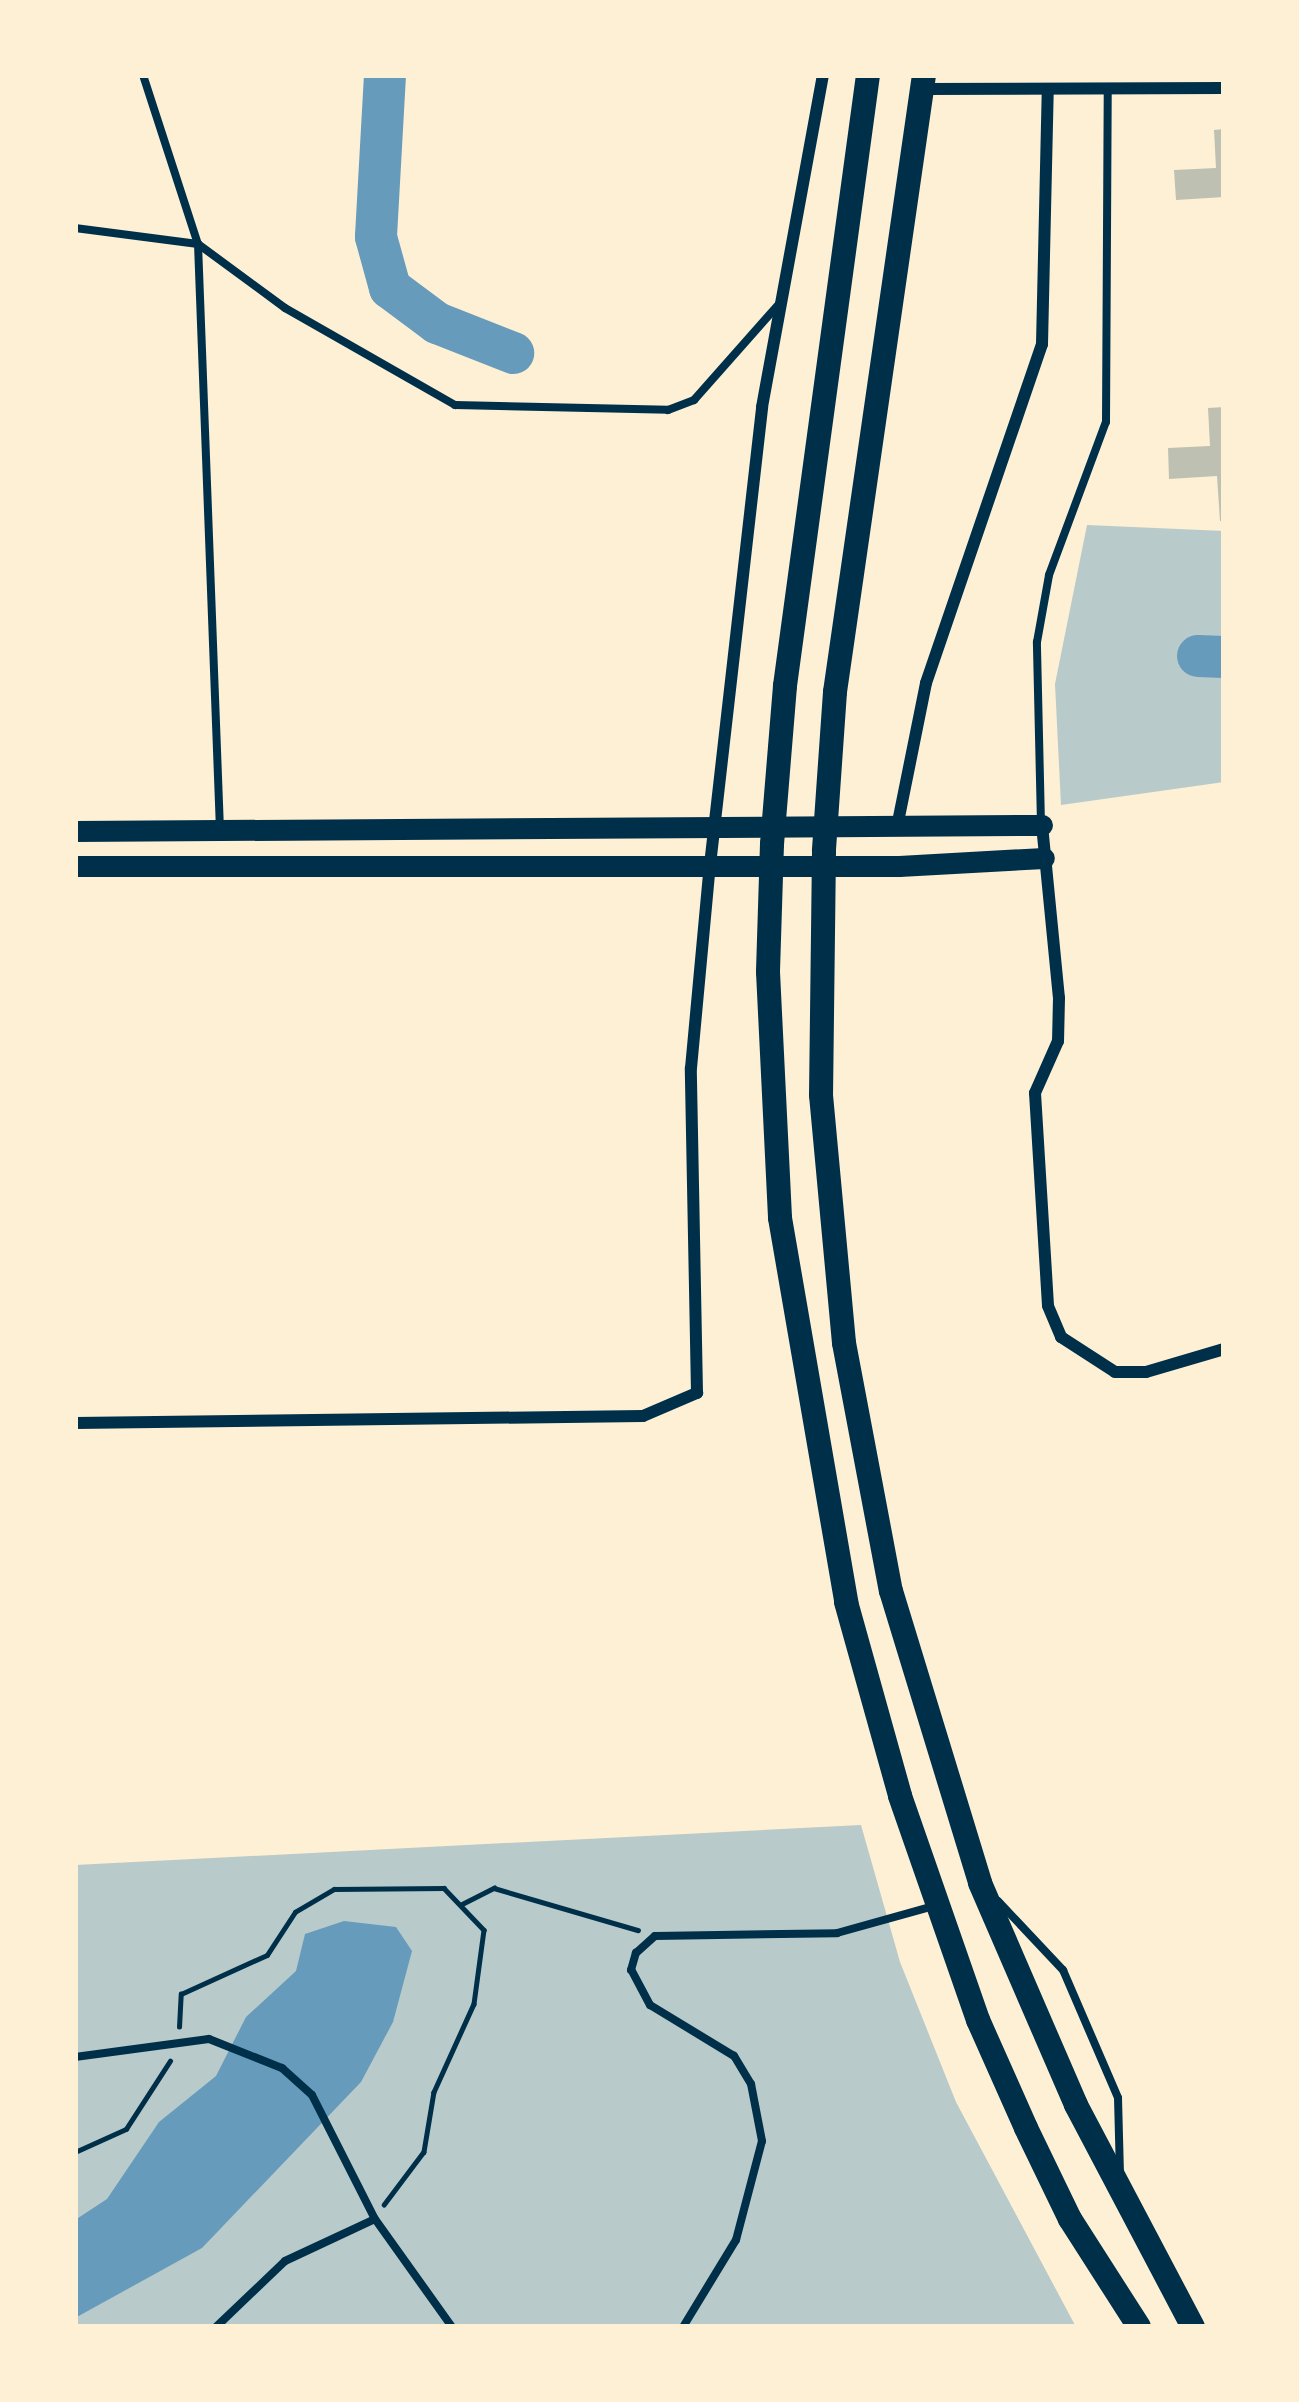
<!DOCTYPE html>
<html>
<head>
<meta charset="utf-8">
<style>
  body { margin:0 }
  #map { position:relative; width:1299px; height:2402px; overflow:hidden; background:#fdf0d5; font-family:"Open Sans",sans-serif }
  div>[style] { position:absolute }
  .green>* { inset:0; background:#b9caca }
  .water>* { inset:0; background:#669bbc }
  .river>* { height:42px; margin:-21px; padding:0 21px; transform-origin:21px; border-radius:21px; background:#669bbc }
  .building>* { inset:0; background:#bec0b2 }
  .path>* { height:4.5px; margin:-2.25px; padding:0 2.25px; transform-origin:2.25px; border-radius:2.25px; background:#003049 }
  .service>* { height:8px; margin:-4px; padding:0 4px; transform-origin:4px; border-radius:4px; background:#003049 }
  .minor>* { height:12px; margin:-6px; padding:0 6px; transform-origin:6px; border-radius:6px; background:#003049 }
  .secondary>* { height:21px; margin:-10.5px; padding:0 10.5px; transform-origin:10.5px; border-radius:10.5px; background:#003049 }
  .trunk>* { height:24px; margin:-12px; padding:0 12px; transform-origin:12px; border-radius:12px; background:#003049 }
  span { translate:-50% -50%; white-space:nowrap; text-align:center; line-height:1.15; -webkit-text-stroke:9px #fdf0d5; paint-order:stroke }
  .frame { position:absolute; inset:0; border:78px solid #fdf0d5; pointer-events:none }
</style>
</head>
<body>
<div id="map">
  <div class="green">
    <div style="clip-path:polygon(1087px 525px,1224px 531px,1224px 782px,1061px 805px,1055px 684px)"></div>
    <div style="clip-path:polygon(861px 1825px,900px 1962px,956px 2102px,1076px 2327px,75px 2327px,75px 1865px)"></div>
  </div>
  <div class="water">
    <div style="clip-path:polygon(344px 1921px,396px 1927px,412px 1951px,393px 2022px,361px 2082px,202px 2248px,75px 2318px,75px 2220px,107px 2199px,159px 2122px,216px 2076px,246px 2017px,296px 1971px,305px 1934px)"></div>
  </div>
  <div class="river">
    <div style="left:385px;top:75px;width:162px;rotate:93.2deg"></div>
    <div style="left:376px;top:237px;width:53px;rotate:74.6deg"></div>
    <div style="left:390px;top:288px;width:59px;rotate:36.7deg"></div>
    <div style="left:437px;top:323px;width:82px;rotate:21.5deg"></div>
    <div style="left:1198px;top:656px;width:26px;rotate:2deg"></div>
  </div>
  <div class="building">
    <div style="clip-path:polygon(1224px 129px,1224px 197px,1176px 200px,1174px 170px,1216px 168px,1214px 130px)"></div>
    <div style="clip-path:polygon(1224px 407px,1224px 521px,1220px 521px,1217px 476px,1169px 479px,1168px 448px,1210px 446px,1208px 408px)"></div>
  </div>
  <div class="path">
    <div style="left:462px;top:1904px;width:36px;rotate:-27deg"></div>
    <div style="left:494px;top:1888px;width:150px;rotate:16.3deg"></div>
    <div style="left:179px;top:2027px;width:33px;rotate:-87deg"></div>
    <div style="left:181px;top:1994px;width:94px;rotate:-24.4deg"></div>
    <div style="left:267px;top:1955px;width:51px;rotate:-56.9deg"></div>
    <div style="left:295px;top:1912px;width:45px;rotate:-30.5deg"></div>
    <div style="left:334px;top:1889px;width:110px;rotate:-0.5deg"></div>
    <div style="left:444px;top:1888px;width:58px;rotate:46.4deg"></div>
    <div style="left:484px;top:1930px;width:75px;rotate:97.7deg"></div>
    <div style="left:474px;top:2004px;width:97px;rotate:114.4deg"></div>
    <div style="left:434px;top:2092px;width:61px;rotate:99.5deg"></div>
    <div style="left:424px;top:2152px;width:66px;rotate:127deg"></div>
    <div style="left:75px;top:2152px;width:56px;rotate:-24.3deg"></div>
    <div style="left:126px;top:2129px;width:81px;rotate:-57.1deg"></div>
  </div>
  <div class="service">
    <div style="left:143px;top:75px;width:178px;rotate:72deg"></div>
    <div style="left:198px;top:244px;width:586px;rotate:87.85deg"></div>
    <div style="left:75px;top:228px;width:124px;rotate:7.4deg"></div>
    <div style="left:198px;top:244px;width:108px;rotate:36.3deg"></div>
    <div style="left:285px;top:308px;width:196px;rotate:29.7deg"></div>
    <div style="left:455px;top:405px;width:213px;rotate:1.3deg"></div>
    <div style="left:668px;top:410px;width:28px;rotate:-21deg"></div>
    <div style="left:694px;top:400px;width:128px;rotate:-48.5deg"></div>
    <div style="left:1041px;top:824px;width:182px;rotate:-91.3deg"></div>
    <div style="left:1037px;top:642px;width:68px;rotate:-79.8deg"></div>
    <div style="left:1049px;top:575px;width:163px;rotate:-69.6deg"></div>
    <div style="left:1106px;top:422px;width:333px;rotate:-89.7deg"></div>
    <div style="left:998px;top:1901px;width:95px;rotate:46.7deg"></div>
    <div style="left:1063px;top:1970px;width:139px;rotate:66.7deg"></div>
    <div style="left:1118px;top:2098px;width:75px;rotate:88.5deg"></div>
    <div style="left:75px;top:2057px;width:135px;rotate:-7.7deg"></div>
    <div style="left:209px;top:2039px;width:79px;rotate:21.7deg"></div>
    <div style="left:282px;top:2068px;width:40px;rotate:42deg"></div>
    <div style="left:312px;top:2095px;width:139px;rotate:63.1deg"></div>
    <div style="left:375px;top:2219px;width:133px;rotate:54.5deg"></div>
    <div style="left:216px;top:2327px;width:95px;rotate:-43.7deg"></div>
    <div style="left:285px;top:2261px;width:99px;rotate:-25deg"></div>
    <div style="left:683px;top:2327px;width:102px;rotate:-58.7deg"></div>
    <div style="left:736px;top:2240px;width:102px;rotate:-75.3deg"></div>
    <div style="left:762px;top:2141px;width:58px;rotate:-100.9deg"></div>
    <div style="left:751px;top:2084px;width:33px;rotate:-121deg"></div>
    <div style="left:734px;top:2056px;width:98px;rotate:-148.7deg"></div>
    <div style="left:650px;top:2005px;width:40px;rotate:-118deg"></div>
    <div style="left:631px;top:1970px;width:18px;rotate:-74deg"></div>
    <div style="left:636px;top:1953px;width:25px;rotate:-42deg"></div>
    <div style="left:655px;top:1936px;width:182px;rotate:-0.9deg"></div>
    <div style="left:837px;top:1933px;width:101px;rotate:-15.6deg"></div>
  </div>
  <div class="minor">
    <div style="left:922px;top:89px;width:302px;rotate:-0.2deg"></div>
    <div style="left:1042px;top:825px;width:174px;rotate:84.4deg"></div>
    <div style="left:1059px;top:998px;width:43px;rotate:91.3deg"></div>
    <div style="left:1058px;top:1041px;width:57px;rotate:113.9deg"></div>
    <div style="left:1035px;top:1093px;width:213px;rotate:86.5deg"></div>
    <div style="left:1048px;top:1306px;width:34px;rotate:67deg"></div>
    <div style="left:1061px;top:1337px;width:64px;rotate:32.9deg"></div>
    <div style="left:1115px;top:1372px;width:31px"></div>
    <div style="left:1146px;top:1372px;width:81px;rotate:-16.4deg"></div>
    <div style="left:897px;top:827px;width:147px;rotate:-78.6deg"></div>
    <div style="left:926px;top:683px;width:358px;rotate:-71.1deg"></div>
    <div style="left:1042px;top:344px;width:255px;rotate:-88.7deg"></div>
    <div style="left:75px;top:1423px;width:568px;rotate:-0.71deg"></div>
    <div style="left:643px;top:1416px;width:59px;rotate:-23.1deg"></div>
    <div style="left:697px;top:1393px;width:325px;rotate:-91.1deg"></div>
    <div style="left:691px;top:1068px;width:204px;rotate:-84.7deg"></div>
    <div style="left:710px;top:865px;width:461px;rotate:-83.5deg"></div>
    <div style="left:762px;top:407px;width:338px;rotate:-79.6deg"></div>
  </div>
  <div class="secondary">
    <div style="left:75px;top:831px;width:967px;rotate:-0.36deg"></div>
    <div style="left:75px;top:866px;width:824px"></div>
    <div style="left:899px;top:866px;width:145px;rotate:-3.2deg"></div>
  </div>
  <div class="trunk">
    <div style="left:868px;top:75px;width:617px;rotate:97.74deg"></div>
    <div style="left:785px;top:686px;width:159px;rotate:94.7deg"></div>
    <div style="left:772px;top:844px;width:128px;rotate:91.8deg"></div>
    <div style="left:768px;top:972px;width:246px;rotate:87.2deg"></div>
    <div style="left:780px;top:1218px;width:390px;rotate:80.2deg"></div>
    <div style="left:846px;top:1602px;width:201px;rotate:74.4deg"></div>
    <div style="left:900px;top:1796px;width:237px;rotate:70.8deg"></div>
    <div style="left:978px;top:2020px;width:118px;rotate:66deg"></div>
    <div style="left:1026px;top:2128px;width:101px;rotate:64.2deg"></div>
    <div style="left:1070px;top:2219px;width:128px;rotate:57.4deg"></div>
    <div style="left:924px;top:75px;width:623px;rotate:98.21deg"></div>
    <div style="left:835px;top:692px;width:159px;rotate:94deg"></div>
    <div style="left:824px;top:851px;width:244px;rotate:90.7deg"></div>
    <div style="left:821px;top:1095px;width:249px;rotate:84.7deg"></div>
    <div style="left:844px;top:1343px;width:252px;rotate:79.3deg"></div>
    <div style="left:891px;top:1591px;width:305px;rotate:73deg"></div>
    <div style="left:980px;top:1883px;width:242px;rotate:66.6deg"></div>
    <div style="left:1076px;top:2105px;width:251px;rotate:62.2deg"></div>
  </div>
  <div class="frame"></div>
</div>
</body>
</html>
